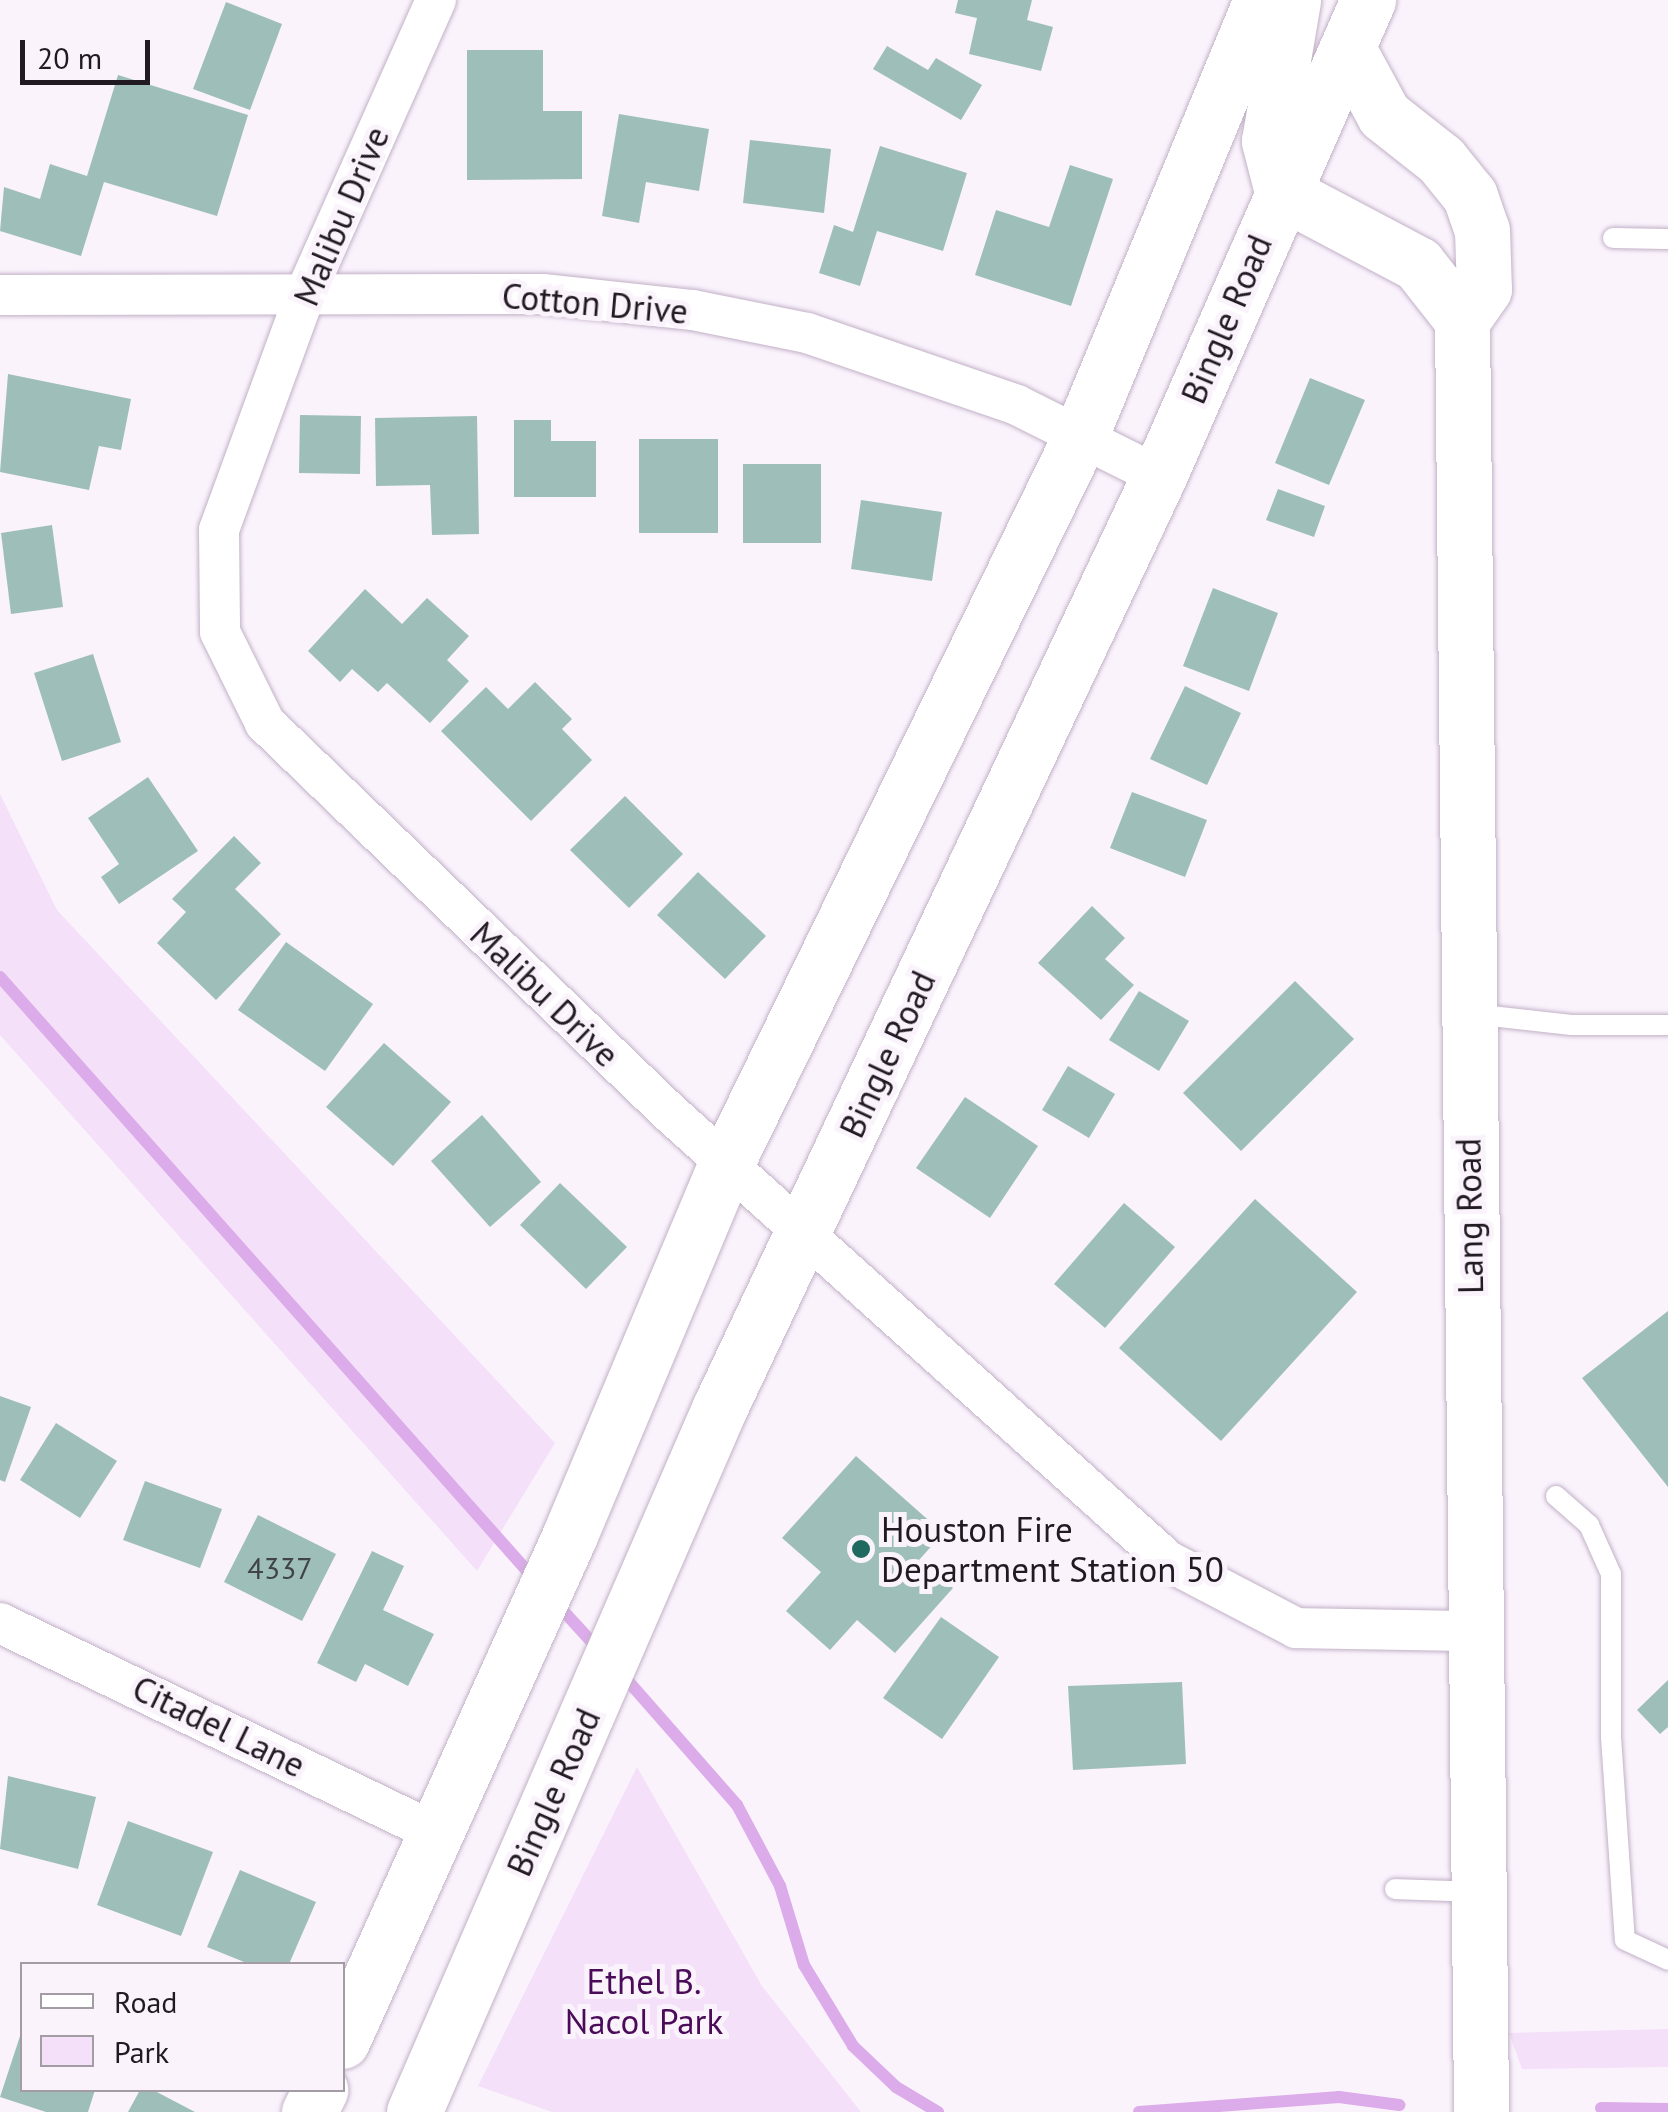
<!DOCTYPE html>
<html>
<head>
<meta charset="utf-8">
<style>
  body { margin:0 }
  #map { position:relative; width:1668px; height:2112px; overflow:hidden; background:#faf3fc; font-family:"PT Sans",sans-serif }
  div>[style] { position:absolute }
  .green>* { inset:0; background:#f4e0f9 }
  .stream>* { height:12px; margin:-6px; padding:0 6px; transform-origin:6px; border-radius:6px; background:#dcabea }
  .building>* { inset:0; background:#9ebfb9 }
  .roads { filter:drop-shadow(0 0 2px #c2b1c7) drop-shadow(0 0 2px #c2b1c7) }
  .lane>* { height:20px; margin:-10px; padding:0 10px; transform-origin:10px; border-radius:10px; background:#fff }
  .street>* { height:40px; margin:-20px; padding:0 20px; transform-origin:20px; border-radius:20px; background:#fff }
  .secondary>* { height:55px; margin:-27.5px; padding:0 27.5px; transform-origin:27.5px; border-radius:27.5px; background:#fff }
  .primary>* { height:55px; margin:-27.5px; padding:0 27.5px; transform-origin:27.5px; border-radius:27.5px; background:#fff }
  .dots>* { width:28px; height:28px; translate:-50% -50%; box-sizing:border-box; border:5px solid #faf3fc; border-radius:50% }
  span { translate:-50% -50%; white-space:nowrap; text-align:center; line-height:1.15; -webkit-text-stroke:10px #faf3fc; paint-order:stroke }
  .number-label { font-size:30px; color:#404348 }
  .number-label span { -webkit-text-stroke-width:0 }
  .street-label { font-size:35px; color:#211a22 }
  .poi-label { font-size:35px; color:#211a22 }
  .left { translate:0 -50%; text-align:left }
  .park-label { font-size:35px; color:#4a0b58 }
  .legend { position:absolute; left:20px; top:1962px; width:325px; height:130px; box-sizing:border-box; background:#faf3fc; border:2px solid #a39ca5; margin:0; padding:12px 18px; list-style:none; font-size:30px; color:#211a22 }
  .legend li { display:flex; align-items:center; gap:20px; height:50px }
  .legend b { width:50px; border:2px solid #a39ca5 }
  .scale { position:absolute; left:20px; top:40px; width:130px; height:45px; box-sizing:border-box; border:5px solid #211a22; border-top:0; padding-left:12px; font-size:30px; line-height:35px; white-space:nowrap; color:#211a22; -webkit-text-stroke:8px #faf3fc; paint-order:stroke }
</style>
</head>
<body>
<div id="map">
  <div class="green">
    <div style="clip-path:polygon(0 794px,57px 910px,555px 1443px,477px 1571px,0 1035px)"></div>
    <div style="clip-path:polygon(637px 1767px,762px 1986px,861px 2112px,552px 2112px,478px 2086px)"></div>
    <div style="clip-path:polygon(1668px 2029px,1668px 2067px,1522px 2069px,1509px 2033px)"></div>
  </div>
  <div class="stream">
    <div style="left:0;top:977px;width:808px;rotate:48.41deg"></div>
    <div style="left:556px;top:1603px;width:65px;rotate:47.5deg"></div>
    <div style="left:621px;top:1673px;width:176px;rotate:48.7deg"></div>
    <div style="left:737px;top:1805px;width:92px;rotate:62deg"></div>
    <div style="left:780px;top:1886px;width:83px;rotate:73.1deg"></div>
    <div style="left:804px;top:1965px;width:95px;rotate:58.8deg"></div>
    <div style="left:853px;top:2046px;width:59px;rotate:43.6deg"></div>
    <div style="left:896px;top:2087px;width:49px;rotate:30.8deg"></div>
    <div style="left:1601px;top:2108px;width:67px;rotate:0.9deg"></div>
    <div style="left:1139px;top:2112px;width:201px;rotate:-4.3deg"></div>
    <div style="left:1339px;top:2097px;width:61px;rotate:7.6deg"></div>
  </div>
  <div class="building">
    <div style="clip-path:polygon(958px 0,1032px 0,1027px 20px,1053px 27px,1041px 71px,969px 54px,977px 18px,955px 13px)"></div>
    <div style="clip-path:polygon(226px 2px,282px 24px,250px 110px,193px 89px)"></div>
    <div style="clip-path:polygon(887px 46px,928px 70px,936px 58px,982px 85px,961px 120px,873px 69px)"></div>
    <div style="clip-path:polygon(467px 50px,543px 50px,543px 111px,582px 111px,582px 179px,467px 180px)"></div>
    <div style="clip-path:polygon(118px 75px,248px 115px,217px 216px,104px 182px,81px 256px,0 231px,4px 187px,40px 199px,50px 164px,87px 176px)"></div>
    <div style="clip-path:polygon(619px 114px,709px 129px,699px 191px,646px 182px,639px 223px,602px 216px)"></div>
    <div style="clip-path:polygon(750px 140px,831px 149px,824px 213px,743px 203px)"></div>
    <div style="clip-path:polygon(880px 146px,967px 173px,943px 251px,877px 231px,860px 286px,819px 273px,834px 225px,853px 232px)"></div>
    <div style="clip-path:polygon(1070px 165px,1113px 179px,1071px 306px,975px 275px,996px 210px,1049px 227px)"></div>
    <div style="clip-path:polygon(8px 374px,131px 399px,121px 450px,99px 446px,89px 490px,0 472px)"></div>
    <div style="clip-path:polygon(1310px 378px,1365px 400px,1329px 485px,1275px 463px)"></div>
    <div style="clip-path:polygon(300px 415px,361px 416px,360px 474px,299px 473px)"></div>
    <div style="clip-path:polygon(477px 416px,479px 534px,432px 535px,430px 485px,376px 486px,375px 418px)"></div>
    <div style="clip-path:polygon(514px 420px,551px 420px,551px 441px,596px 441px,596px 497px,514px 497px)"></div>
    <div style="clip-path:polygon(639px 439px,718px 439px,718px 533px,639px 533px)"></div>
    <div style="clip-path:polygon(743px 464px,821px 464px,821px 543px,743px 543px)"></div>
    <div style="clip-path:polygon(1278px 489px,1325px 506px,1314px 537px,1266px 520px)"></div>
    <div style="clip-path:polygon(861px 500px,942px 512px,932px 581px,851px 569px)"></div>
    <div style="clip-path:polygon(52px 525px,63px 607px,11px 614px,1px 533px)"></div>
    <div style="clip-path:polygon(1213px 588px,1278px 613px,1249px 691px,1183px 666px)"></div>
    <div style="clip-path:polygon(365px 589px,402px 624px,427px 598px,469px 636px,447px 660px,469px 681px,430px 723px,387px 683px,378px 692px,352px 669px,340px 682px,308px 651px)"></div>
    <div style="clip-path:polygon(93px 654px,121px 742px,62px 761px,34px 673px)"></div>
    <div style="clip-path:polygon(535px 682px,572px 719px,562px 729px,592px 760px,531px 821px,441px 731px,486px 687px,508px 709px)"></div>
    <div style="clip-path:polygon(1185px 686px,1241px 713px,1207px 785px,1150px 759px)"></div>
    <div style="clip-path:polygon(148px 777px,198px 851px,119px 904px,101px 877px,119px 864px,88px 818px)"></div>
    <div style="clip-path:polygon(1132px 792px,1207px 820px,1185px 877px,1110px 848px)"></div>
    <div style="clip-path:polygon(625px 796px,683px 854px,629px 908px,570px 850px)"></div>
    <div style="clip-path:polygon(234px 836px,261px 863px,235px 889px,281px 934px,216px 1000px,157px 943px,186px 912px,172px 899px)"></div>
    <div style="clip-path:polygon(698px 872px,766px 936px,725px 979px,657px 915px)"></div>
    <div style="clip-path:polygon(1092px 906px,1125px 938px,1105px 959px,1134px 985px,1101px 1020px,1038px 963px)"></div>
    <div style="clip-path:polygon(286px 942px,373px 1004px,325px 1071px,238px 1010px)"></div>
    <div style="clip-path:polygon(1295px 981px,1354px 1039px,1241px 1151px,1183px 1093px)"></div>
    <div style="clip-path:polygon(1139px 991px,1189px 1021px,1159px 1071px,1109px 1040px)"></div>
    <div style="clip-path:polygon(384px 1043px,451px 1102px,393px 1166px,326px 1107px)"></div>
    <div style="clip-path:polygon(1068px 1066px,1115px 1094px,1089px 1138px,1042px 1110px)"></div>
    <div style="clip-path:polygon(965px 1097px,1038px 1146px,990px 1218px,916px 1168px)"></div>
    <div style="clip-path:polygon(482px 1115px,541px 1182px,490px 1227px,431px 1161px)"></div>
    <div style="clip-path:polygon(560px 1183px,627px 1247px,586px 1289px,520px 1225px)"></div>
    <div style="clip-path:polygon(1255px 1199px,1357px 1292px,1221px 1441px,1119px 1348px)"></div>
    <div style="clip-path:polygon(1124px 1203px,1175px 1247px,1105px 1328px,1054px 1284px)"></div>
    <div style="clip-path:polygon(1668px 1311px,1668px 1487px,1582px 1378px)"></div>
    <div style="clip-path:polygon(0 1396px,31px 1407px,5px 1482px,0 1480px)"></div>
    <div style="clip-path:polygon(56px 1423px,117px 1461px,80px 1518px,20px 1480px)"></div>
    <div style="clip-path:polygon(856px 1456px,943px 1533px,920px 1559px,953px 1588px,895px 1653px,857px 1620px,830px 1650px,786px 1611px,821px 1572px,782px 1538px)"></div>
    <div style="clip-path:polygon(145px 1481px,222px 1509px,200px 1568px,123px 1540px)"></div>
    <div style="clip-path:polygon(258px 1515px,336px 1554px,302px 1621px,224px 1582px)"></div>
    <div style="clip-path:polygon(372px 1551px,404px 1566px,383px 1610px,434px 1634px,408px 1686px,365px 1664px,356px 1682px,317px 1663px)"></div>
    <div style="clip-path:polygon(941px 1617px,999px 1657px,942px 1739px,883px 1698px)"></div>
    <div style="clip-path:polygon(1668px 1680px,1668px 1727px,1660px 1734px,1637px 1710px)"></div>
    <div style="clip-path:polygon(1182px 1682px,1186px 1764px,1073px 1770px,1068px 1686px)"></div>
    <div style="clip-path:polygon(8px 1776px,96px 1797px,78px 1869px,0 1849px)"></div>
    <div style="clip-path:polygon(128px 1821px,213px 1852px,181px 1936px,97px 1905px)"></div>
    <div style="clip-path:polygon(240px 1870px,316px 1902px,289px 1964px,249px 1964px,207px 1947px)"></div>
    <div style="clip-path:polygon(22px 2030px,22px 2090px,95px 2090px,88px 2112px,46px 2112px,0 2097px)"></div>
    <div style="clip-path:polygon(140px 2090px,153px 2090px,195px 2112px,128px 2112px)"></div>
  </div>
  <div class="roads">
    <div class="lane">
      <div style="left:1613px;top:238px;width:55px;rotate:1deg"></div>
      <div style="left:1473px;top:1014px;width:99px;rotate:6.4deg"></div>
      <div style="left:1571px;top:1025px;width:97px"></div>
      <div style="left:1556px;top:1496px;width:44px;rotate:41.3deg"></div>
      <div style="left:1589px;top:1525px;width:54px;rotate:65.8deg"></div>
      <div style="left:1611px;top:1574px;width:163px;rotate:90deg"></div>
      <div style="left:1611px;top:1737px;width:203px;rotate:86.1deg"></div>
      <div style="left:1625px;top:1940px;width:47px;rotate:24.9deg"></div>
      <div style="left:1395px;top:1889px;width:81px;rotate:2.1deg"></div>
    </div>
    <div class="street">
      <div style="left:436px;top:0;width:320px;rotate:114deg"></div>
      <div style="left:306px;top:292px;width:253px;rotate:110.1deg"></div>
      <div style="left:219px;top:530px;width:102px;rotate:89.4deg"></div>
      <div style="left:220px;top:632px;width:102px;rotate:63.7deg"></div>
      <div style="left:265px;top:723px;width:561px;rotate:43.92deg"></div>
      <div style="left:669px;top:1112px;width:671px;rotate:41.98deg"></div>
      <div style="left:1168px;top:1561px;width:144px;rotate:27.6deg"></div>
      <div style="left:1296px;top:1628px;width:179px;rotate:1deg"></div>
      <div style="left:0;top:295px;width:543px;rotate:-0.11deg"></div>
      <div style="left:543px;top:294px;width:151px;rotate:6.1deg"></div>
      <div style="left:693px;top:310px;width:116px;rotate:11.4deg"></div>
      <div style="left:807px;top:333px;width:222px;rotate:18.9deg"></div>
      <div style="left:1017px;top:405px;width:159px;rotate:26.6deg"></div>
      <div style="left:0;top:1623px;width:485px;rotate:25.7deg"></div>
    </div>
    <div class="secondary">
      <div style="left:1348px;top:49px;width:75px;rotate:61.4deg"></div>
      <div style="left:1384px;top:115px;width:73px;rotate:38.3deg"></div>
      <div style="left:1441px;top:160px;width:46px;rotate:51.1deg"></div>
      <div style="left:1470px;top:196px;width:36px;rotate:71deg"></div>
      <div style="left:1482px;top:230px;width:59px;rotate:88.1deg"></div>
      <div style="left:1484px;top:289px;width:38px;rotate:125deg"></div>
      <div style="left:1282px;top:192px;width:154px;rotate:27.9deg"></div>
      <div style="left:1418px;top:264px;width:71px;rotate:51.8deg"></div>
      <div style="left:1462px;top:320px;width:1792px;rotate:89.39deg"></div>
    </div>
    <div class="primary">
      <div style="left:1282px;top:192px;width:53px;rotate:-104.3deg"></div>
      <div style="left:1269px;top:141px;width:143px;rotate:-80.3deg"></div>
      <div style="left:342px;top:2041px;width:553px;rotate:-65.75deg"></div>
      <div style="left:569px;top:1537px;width:405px;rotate:-67.2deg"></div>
      <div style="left:726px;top:1164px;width:809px;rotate:-64.04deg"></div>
      <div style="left:1080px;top:437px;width:473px;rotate:-67.5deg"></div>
      <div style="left:309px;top:2112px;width:25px;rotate:-63deg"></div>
      <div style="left:414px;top:2112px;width:769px;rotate:-66.54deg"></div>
      <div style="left:720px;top:1407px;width:1029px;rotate:-64.75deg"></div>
      <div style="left:1159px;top:476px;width:520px;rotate:-66.29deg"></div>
    </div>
  </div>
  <div class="dots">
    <div style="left:861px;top:1549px;background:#20695f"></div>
  </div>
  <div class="number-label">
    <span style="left:280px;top:1568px">4337</span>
  </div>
  <div class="street-label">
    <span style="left:341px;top:216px;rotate:-67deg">Malibu Drive</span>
    <span style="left:595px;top:303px;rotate:5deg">Cotton Drive</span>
    <span style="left:1226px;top:319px;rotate:-67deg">Bingle Road</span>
    <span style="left:545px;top:994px;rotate:44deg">Malibu Drive</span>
    <span style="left:887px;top:1054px;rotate:-65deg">Bingle Road</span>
    <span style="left:1469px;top:1216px;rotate:-91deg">Lang Road</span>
    <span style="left:219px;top:1726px;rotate:26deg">Citadel Lane</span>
    <span style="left:553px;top:1792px;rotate:-66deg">Bingle Road</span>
  </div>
  <div class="poi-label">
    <span class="left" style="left:881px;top:1549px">Houston Fire<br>Department Station 50</span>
  </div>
  <div class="park-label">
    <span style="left:644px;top:2001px">Ethel B.<br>Nacol Park</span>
  </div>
  <ul class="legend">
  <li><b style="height:12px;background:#fff"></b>Road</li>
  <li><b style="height:28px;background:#f4e0f9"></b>Park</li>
  </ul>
  <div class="scale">20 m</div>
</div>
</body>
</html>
